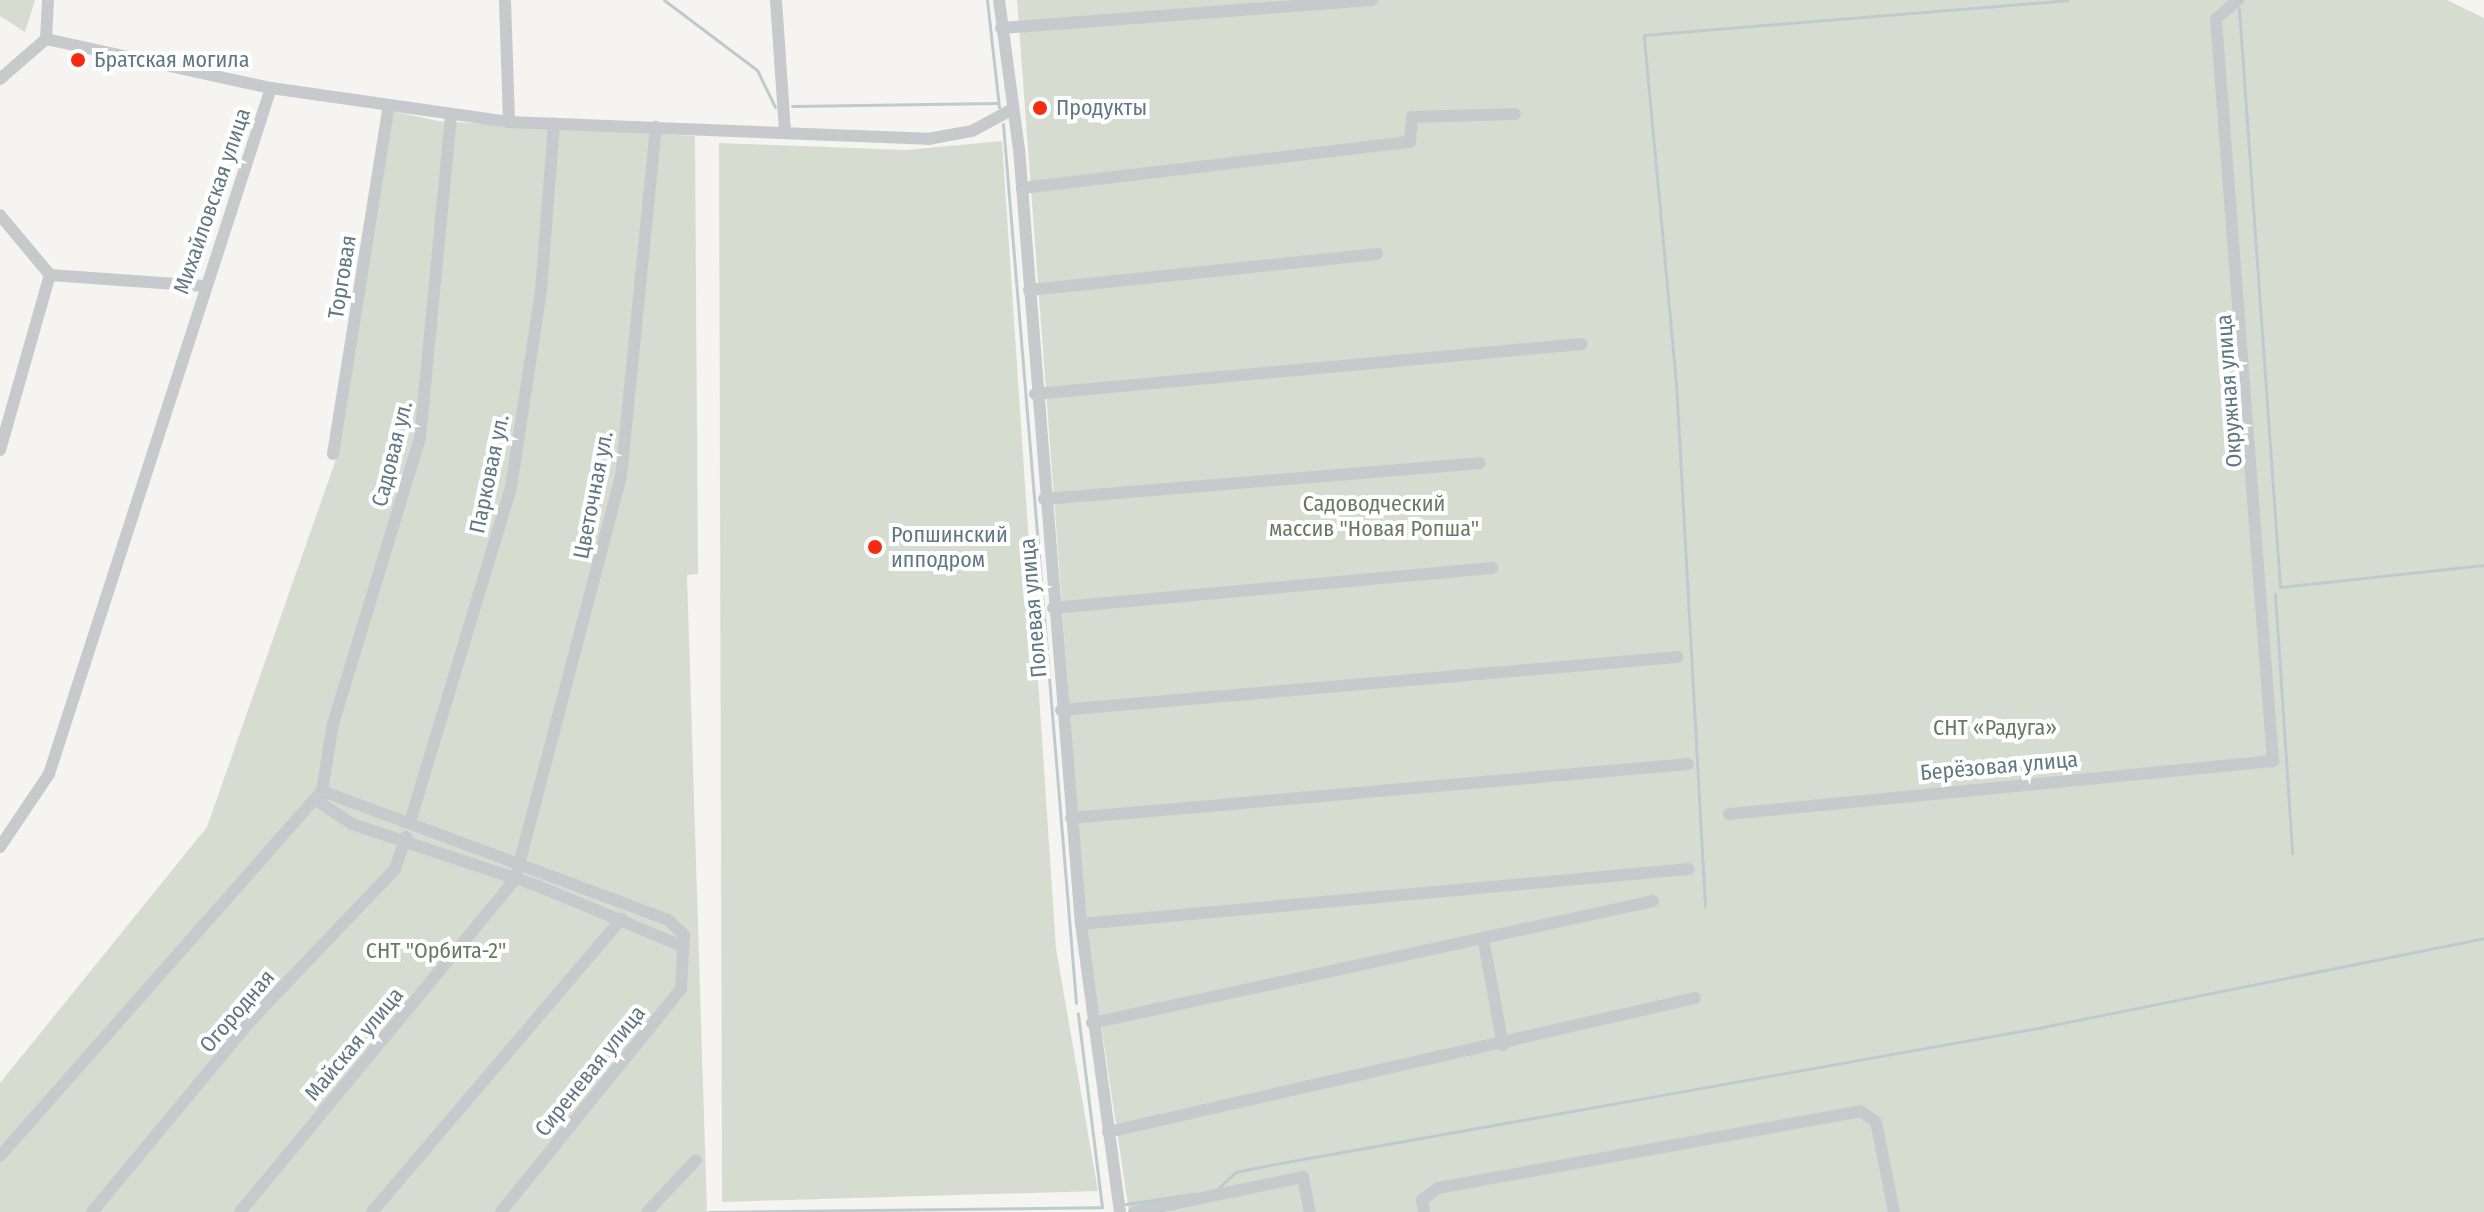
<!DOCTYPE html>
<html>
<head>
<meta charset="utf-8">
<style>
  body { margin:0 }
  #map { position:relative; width:2484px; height:1212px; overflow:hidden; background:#f5f4f0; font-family:"Fira Sans Condensed",sans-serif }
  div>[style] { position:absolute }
  .green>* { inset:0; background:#d6ddd0 }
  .stream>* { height:3px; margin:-1.5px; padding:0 1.5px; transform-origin:1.5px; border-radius:1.5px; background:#bdcbcf }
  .minor>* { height:12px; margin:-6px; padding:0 6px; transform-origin:6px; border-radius:6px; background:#c6cacc }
  .dots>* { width:22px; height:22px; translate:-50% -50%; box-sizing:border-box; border:4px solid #fff; border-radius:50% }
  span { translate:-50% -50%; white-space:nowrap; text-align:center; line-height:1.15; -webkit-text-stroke:8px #fff; paint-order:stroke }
  .poi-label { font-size:22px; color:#607884 }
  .left { translate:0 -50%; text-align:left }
  .street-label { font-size:22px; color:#607884 }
  .park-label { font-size:22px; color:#687b60 }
</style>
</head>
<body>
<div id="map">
  <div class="green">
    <div style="clip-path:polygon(0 0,35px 0,25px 32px,0 16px)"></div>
    <div style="clip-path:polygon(1017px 0,2447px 0,2484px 18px,2484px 1212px,1129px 1212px,1085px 917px)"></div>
    <div style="clip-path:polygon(392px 111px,438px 121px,695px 136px,698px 574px,687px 575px,707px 1212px,0 1212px,0 1083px,207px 827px,335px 462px)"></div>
    <div style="clip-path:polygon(1002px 141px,1056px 948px,1098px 1191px,722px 1202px,719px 143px,906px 150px)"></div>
  </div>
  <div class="stream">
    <div style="left:664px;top:0;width:116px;rotate:37deg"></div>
    <div style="left:757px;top:70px;width:41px;rotate:64.1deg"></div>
    <div style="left:987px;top:0;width:108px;rotate:83.6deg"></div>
    <div style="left:2239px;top:9px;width:579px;rotate:85.94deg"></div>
    <div style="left:2280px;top:587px;width:205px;rotate:-6.2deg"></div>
    <div style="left:792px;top:106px;width:206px;rotate:-0.8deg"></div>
    <div style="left:1003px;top:124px;width:882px;rotate:85.25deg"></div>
    <div style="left:2275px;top:594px;width:260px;rotate:86.2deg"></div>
    <div style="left:1705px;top:906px;width:524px;rotate:-93.17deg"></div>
    <div style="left:1676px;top:383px;width:349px;rotate:-95.3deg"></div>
    <div style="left:1644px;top:35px;width:425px;rotate:-4.7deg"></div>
    <div style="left:1216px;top:1190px;width:27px;rotate:-42deg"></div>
    <div style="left:1236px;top:1172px;width:29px;rotate:-12deg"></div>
    <div style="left:1264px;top:1166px;width:786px;rotate:-10.11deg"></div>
    <div style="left:2038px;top:1028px;width:455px;rotate:-11.4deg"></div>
    <div style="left:1126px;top:1204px;width:68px;rotate:-8.5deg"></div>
    <div style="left:709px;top:1212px;width:393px;rotate:-0.7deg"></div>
    <div style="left:1102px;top:1207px;width:195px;rotate:-97.1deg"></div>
  </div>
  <div class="minor">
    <div style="left:505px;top:0;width:122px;rotate:88.1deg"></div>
    <div style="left:776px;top:0;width:133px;rotate:86.1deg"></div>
    <div style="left:999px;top:0;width:150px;rotate:82.4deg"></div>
    <div style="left:1019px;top:149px;width:777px;rotate:85.43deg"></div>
    <div style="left:1081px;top:924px;width:291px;rotate:82.3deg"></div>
    <div style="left:1001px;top:28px;width:372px;rotate:-4.3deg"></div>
    <div style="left:46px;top:39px;width:230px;rotate:12.3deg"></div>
    <div style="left:271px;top:88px;width:240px;rotate:8.1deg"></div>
    <div style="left:509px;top:122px;width:419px;rotate:2.3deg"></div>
    <div style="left:928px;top:139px;width:45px;rotate:-10.3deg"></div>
    <div style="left:972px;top:131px;width:44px;rotate:-28.3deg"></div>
    <div style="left:0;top:79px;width:61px;rotate:-41deg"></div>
    <div style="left:46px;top:39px;width:39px;rotate:-87deg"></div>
    <div style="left:1022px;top:188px;width:391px;rotate:-6.8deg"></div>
    <div style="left:1410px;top:142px;width:25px;rotate:-85deg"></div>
    <div style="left:1412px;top:117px;width:103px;rotate:-1.7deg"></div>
    <div style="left:0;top:215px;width:78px;rotate:50.2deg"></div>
    <div style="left:1029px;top:290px;width:350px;rotate:-5.9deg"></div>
    <div style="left:1035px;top:394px;width:549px;rotate:-5.22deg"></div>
    <div style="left:0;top:450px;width:182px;rotate:-74.1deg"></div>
    <div style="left:50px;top:275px;width:154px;rotate:4.1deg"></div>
    <div style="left:333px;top:454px;width:352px;rotate:-80.9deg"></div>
    <div style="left:1044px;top:499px;width:437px;rotate:-4.7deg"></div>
    <div style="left:1053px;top:608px;width:441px;rotate:-5.2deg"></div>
    <div style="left:1061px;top:710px;width:619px;rotate:-4.91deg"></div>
    <div style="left:322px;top:791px;width:368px;rotate:20.4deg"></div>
    <div style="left:667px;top:919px;width:23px;rotate:43deg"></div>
    <div style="left:684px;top:935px;width:54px;rotate:93.2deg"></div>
    <div style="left:681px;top:989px;width:287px;rotate:128.9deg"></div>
    <div style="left:322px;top:791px;width:68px;rotate:-80.7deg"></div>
    <div style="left:333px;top:724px;width:299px;rotate:-73.1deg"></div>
    <div style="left:420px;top:438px;width:322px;rotate:-84.5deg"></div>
    <div style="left:316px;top:800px;width:43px;rotate:33.7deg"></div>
    <div style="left:352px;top:824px;width:196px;rotate:18.4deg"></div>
    <div style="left:538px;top:886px;width:156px;rotate:22.6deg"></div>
    <div style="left:1729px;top:814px;width:547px;rotate:-5.56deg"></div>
    <div style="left:2273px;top:761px;width:744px;rotate:-94.39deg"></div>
    <div style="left:2216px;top:19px;width:29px;rotate:-41deg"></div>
    <div style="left:1071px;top:818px;width:619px;rotate:-5deg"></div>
    <div style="left:410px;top:822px;width:350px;rotate:-73.2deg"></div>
    <div style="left:511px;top:487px;width:199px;rotate:-81.3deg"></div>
    <div style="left:541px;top:290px;width:167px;rotate:-85.5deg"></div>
    <div style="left:0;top:847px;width:88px;rotate:-56.1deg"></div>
    <div style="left:49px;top:774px;width:721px;rotate:-72.07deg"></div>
    <div style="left:1081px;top:924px;width:610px;rotate:-5.17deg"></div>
    <div style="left:1483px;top:938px;width:109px;rotate:79.4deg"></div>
    <div style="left:1092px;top:1023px;width:574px;rotate:-12.27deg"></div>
    <div style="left:1108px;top:1132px;width:602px;rotate:-12.86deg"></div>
    <div style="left:0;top:1156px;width:487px;rotate:-48.6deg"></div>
    <div style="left:92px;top:1212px;width:255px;rotate:-50.3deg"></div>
    <div style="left:255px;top:1016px;width:203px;rotate:-46.4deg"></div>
    <div style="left:395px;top:869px;width:34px;rotate:-71deg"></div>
    <div style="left:240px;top:1212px;width:431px;rotate:-50.4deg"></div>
    <div style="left:515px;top:880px;width:417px;rotate:-75.3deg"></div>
    <div style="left:621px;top:477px;width:352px;rotate:-84.3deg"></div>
    <div style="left:372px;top:1212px;width:385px;rotate:-49.6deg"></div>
    <div style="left:647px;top:1212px;width:71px;rotate:-46.7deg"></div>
    <div style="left:1134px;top:1212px;width:173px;rotate:-11.7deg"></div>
    <div style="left:1303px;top:1177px;width:36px;rotate:79deg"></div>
    <div style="left:1424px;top:1212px;width:12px;rotate:-99deg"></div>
    <div style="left:1422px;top:1200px;width:20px;rotate:-37deg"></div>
    <div style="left:1438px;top:1188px;width:429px;rotate:-10.3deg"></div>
    <div style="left:1860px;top:1111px;width:19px;rotate:35deg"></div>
    <div style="left:1876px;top:1122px;width:92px;rotate:78.7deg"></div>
  </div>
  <div class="dots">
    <div style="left:78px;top:60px;background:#f52c10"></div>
    <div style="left:1040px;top:108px;background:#f52c10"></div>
    <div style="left:875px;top:547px;background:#f52c10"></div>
  </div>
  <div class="poi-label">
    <span class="left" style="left:94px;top:60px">Братская могила</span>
    <span class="left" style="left:1056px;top:108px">Продукты</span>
    <span class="left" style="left:891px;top:547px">Ропшинский<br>ипподром</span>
  </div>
  <div class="street-label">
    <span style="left:212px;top:201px;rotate:-71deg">Михайловская улица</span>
    <span style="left:342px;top:277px;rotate:-81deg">Торговая</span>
    <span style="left:2229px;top:391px;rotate:-94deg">Окружная улица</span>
    <span style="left:392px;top:454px;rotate:-76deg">Садовая ул.</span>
    <span style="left:489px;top:474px;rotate:-78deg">Парковая ул.</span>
    <span style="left:593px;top:495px;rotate:-79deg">Цветочная ул.</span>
    <span style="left:1033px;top:608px;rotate:-95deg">Полевая улица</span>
    <span style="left:1999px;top:766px;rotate:-5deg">Берёзовая улица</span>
    <span style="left:237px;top:1011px;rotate:-49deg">Огородная</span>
    <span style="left:354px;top:1044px;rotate:-50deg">Майская улица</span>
    <span style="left:590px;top:1071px;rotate:-51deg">Сиреневая улица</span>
  </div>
  <div class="park-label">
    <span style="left:1374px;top:516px">Садоводческий<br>массив "Новая Ропша"</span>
    <span style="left:1995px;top:728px">СНТ «Радуга»</span>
    <span style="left:436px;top:951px">СНТ "Орбита-2"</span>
  </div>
</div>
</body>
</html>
